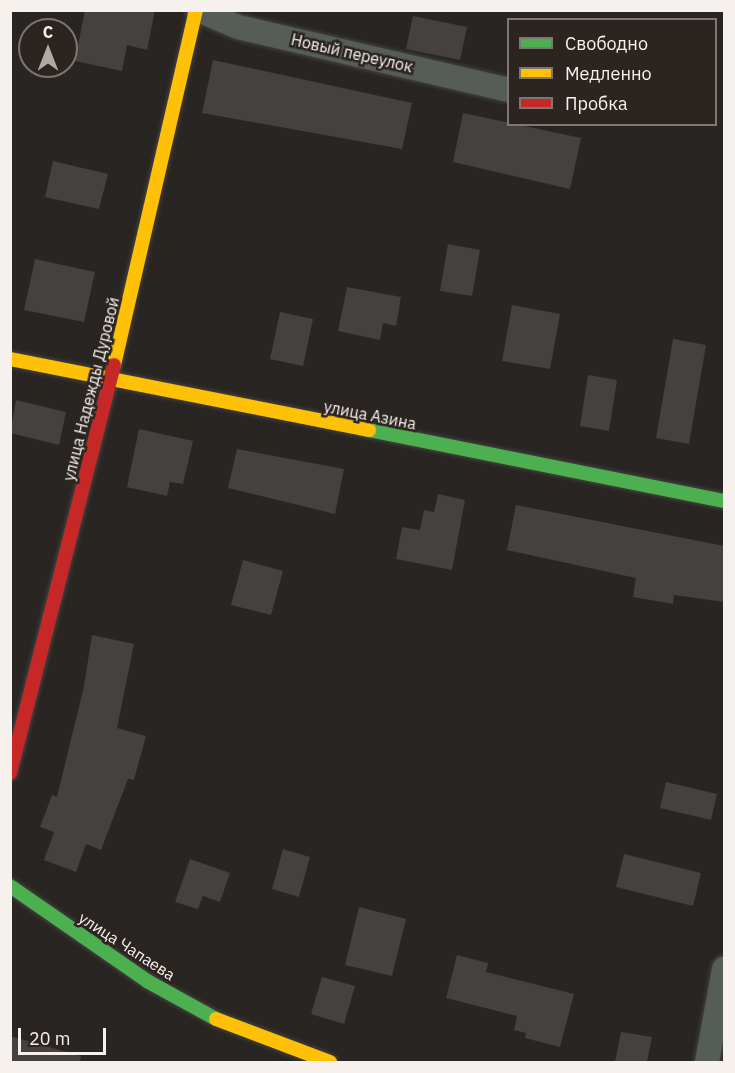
<!DOCTYPE html>
<html>
<head>
<meta charset="utf-8">
<style>
  body { margin:0 }
  #map { position:relative; width:735px; height:1073px; overflow:hidden; background:#282522; font-family:"IBM Plex Sans",sans-serif }
  div>[style] { position:absolute }
  .building>* { inset:0; background:#44413f }
  .roads { filter:drop-shadow(0 0 2px #44423f) drop-shadow(0 0 2px #44423f) }
  .street>* { height:24px; margin:-12px; padding:0 12px; transform-origin:12px; border-radius:12px; background:#565d58 }
  .fast>* { height:14px; margin:-7px; padding:0 7px; transform-origin:7px; border-radius:7px; background:#4caf50 }
  .slow>* { height:14px; margin:-7px; padding:0 7px; transform-origin:7px; border-radius:7px; background:#ffc107 }
  .jam>* { height:14px; margin:-7px; padding:0 7px; transform-origin:7px; border-radius:7px; background:#c62828 }
  span { translate:-50% -50%; white-space:nowrap; text-align:center; line-height:1.15; -webkit-text-stroke:5px #2b241f; paint-order:stroke }
  .street-label { font-size:16px; color:#f7f1ee }
  .frame { position:absolute; inset:0; border:12px solid #f7f1ee; pointer-events:none }
  .legend { position:absolute; left:507px; top:18px; width:210px; height:108px; box-sizing:border-box; background:#2b241f; border:2px solid #7d7672; margin:0; padding:8px 10px; list-style:none; font-size:18px; color:#f7f1ee }
  .legend li { display:flex; align-items:center; gap:12px; height:30px }
  .legend b { width:30px; border:2px solid #7d7672 }
  .north { position:absolute; left:18px; top:18px; width:60px; height:60px; box-sizing:border-box; background:#2b241f; border:2px solid #7d7672; border-radius:50%; rotate:0deg; font-size:16px; font-weight:700; line-height:24px; text-align:center; color:#f7f1ee }
  .north::after { content:''; display:block; margin:auto; width:21px; height:27px; background:#afaaa7; clip-path:polygon(50% 0,100% 100%,50% 72%,0 100%) }
  .scale { position:absolute; left:18px; top:1028px; width:88px; height:27px; box-sizing:border-box; border:3px solid #f7f1ee; border-top:0; padding-left:8px; font-size:18px; line-height:21px; white-space:nowrap; color:#f7f1ee; -webkit-text-stroke:4px #2b241f; paint-order:stroke }
</style>
</head>
<body>
<div id="map">
  <div class="building">
    <div style="clip-path:polygon(85px 10px,155px 10px,147px 50px,127px 45px,122px 71px,75px 61px)"></div>
    <div style="clip-path:polygon(413px 16px,467px 27px,460px 60px,406px 49px)"></div>
    <div style="clip-path:polygon(213px 60px,412px 103px,402px 149px,202px 113px)"></div>
    <div style="clip-path:polygon(463px 113px,581px 138px,570px 189px,453px 162px)"></div>
    <div style="clip-path:polygon(53px 161px,108px 174px,99px 209px,45px 197px)"></div>
    <div style="clip-path:polygon(448px 244px,480px 250px,472px 296px,440px 291px)"></div>
    <div style="clip-path:polygon(35px 259px,95px 272px,84px 322px,24px 310px)"></div>
    <div style="clip-path:polygon(347px 287px,401px 297px,396px 326px,383px 323px,380px 340px,338px 331px)"></div>
    <div style="clip-path:polygon(512px 305px,560px 314px,550px 369px,502px 361px)"></div>
    <div style="clip-path:polygon(280px 312px,313px 319px,303px 366px,270px 359px)"></div>
    <div style="clip-path:polygon(673px 339px,706px 345px,689px 444px,656px 438px)"></div>
    <div style="clip-path:polygon(588px 375px,617px 380px,609px 431px,580px 426px)"></div>
    <div style="clip-path:polygon(16px 400px,66px 412px,59px 445px,10px 433px)"></div>
    <div style="clip-path:polygon(139px 429px,193px 441px,183px 484px,170px 482px,167px 496px,127px 487px)"></div>
    <div style="clip-path:polygon(237px 449px,344px 469px,335px 514px,228px 488px)"></div>
    <div style="clip-path:polygon(438px 494px,465px 500px,452px 570px,396px 559px,402px 527px,420px 530px,424px 510px,434px 512px)"></div>
    <div style="clip-path:polygon(516px 505px,724px 546px,724px 602px,674px 595px,673px 604px,633px 597px,636px 578px,507px 550px)"></div>
    <div style="clip-path:polygon(243px 560px,283px 571px,271px 615px,231px 605px)"></div>
    <div style="clip-path:polygon(92px 635px,134px 644px,117px 728px,146px 736px,134px 780px,128px 779px,101px 850px,86px 844px,76px 872px,44px 860px,54px 832px,40px 827px,52px 795px,57px 797px,84px 686px)"></div>
    <div style="clip-path:polygon(666px 782px,717px 794px,711px 820px,660px 808px)"></div>
    <div style="clip-path:polygon(283px 849px,310px 857px,299px 897px,272px 889px)"></div>
    <div style="clip-path:polygon(624px 854px,701px 873px,693px 906px,616px 887px)"></div>
    <div style="clip-path:polygon(190px 859px,230px 873px,220px 902px,203px 896px,198px 909px,175px 902px)"></div>
    <div style="clip-path:polygon(359px 907px,406px 919px,392px 976px,345px 965px)"></div>
    <div style="clip-path:polygon(457px 955px,488px 963px,486px 972px,574px 994px,560px 1047px,525px 1038px,526px 1033px,514px 1030px,517px 1016px,446px 998px)"></div>
    <div style="clip-path:polygon(322px 977px,355px 986px,344px 1024px,311px 1014px)"></div>
    <div style="clip-path:polygon(621px 1032px,652px 1037px,647px 1062px,615px 1062px)"></div>
    <div style="clip-path:polygon(10px 1036px,81px 1056px,80px 1062px,10px 1062px)"></div>
  </div>
  <div class="roads">
    <div class="street">
      <div style="left:198px;top:10px;width:43px;rotate:23deg"></div>
      <div style="left:238px;top:27px;width:277px;rotate:13.1deg"></div>
      <div style="left:707px;top:1062px;width:95px;rotate:-79.6deg"></div>
    </div>
    <div class="fast">
      <div style="left:369px;top:430px;width:362px;rotate:11.3deg"></div>
      <div style="left:10px;top:886px;width:167px;rotate:34.7deg"></div>
      <div style="left:147px;top:981px;width:79px;rotate:28.8deg"></div>
    </div>
    <div class="slow">
      <div style="left:10px;top:359px;width:366px;rotate:11.2deg"></div>
      <div style="left:114px;top:365px;width:364px;rotate:-77deg"></div>
      <div style="left:216px;top:1019px;width:122px;rotate:20.7deg"></div>
    </div>
    <div class="jam">
      <div style="left:10px;top:773px;width:421px;rotate:-75.7deg"></div>
    </div>
  </div>
  <div class="street-label">
    <span style="left:352px;top:53px;rotate:13deg">Новый переулок</span>
    <span style="left:91px;top:389px;rotate:-76deg">улица Надежды Дуровой</span>
    <span style="left:370px;top:415px;rotate:11deg">улица Азина</span>
    <span style="left:127px;top:946px;rotate:33deg">улица Чапаева</span>
  </div>
  <div class="frame"></div>
  <ul class="legend">
  <li><b style="height:8px;background:#4caf50"></b>Свободно</li>
  <li><b style="height:8px;background:#ffc107"></b>Медленно</li>
  <li><b style="height:8px;background:#c62828"></b>Пробка</li>
  </ul>
  <div class="north">С</div>
  <div class="scale">20 m</div>
</div>
</body>
</html>
